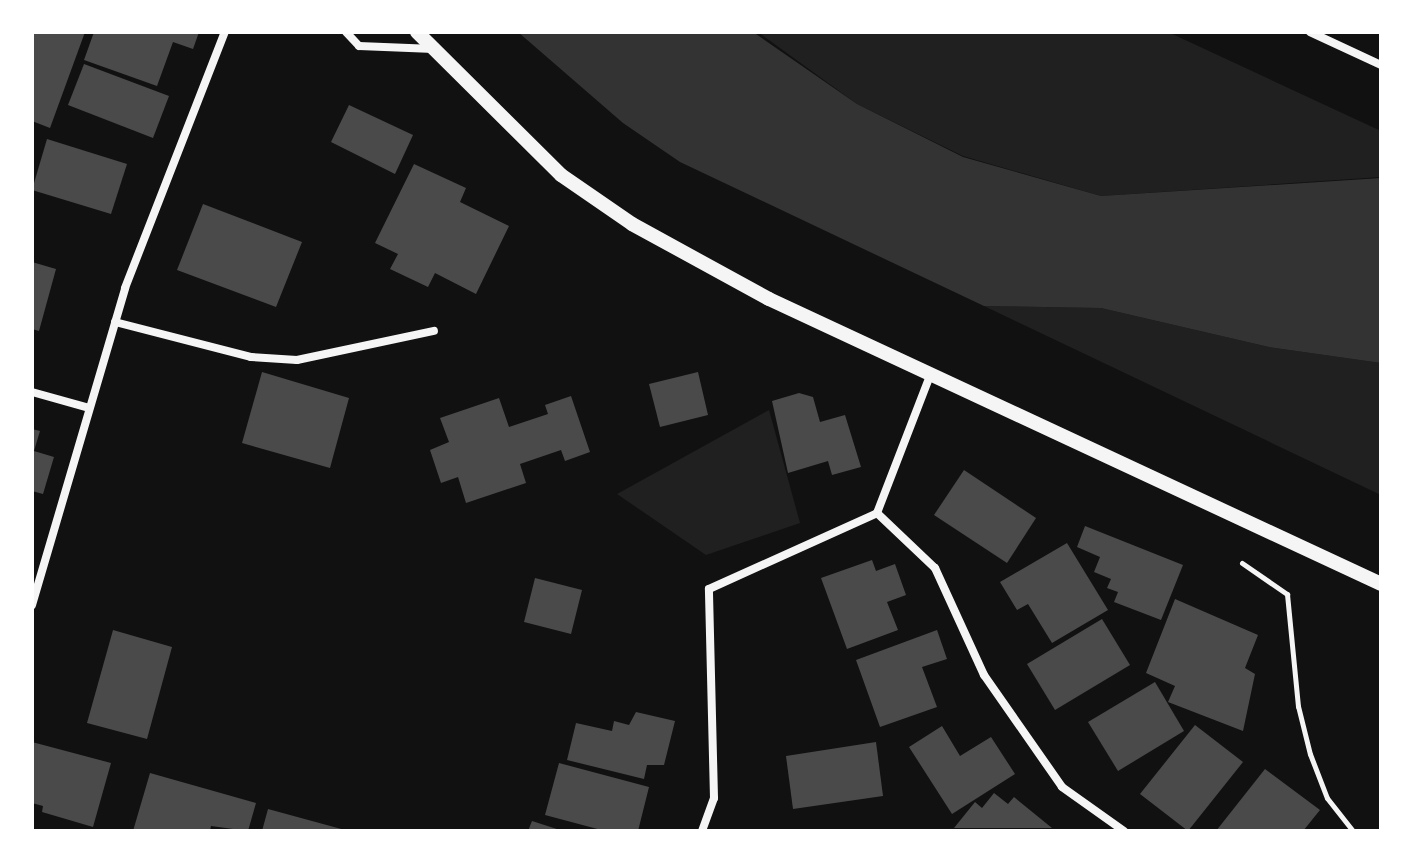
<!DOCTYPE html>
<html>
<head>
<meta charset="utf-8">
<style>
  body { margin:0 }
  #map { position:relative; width:1413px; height:863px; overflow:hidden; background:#111; font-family:"Alegreya Sans",sans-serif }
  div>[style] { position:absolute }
  .green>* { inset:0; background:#202020 }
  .water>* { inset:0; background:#333 }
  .building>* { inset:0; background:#4a4a4a }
  .path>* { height:5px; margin:-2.5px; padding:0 2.5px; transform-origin:2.5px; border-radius:2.5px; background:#f5f5f5 }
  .minor>* { height:8px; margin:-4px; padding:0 4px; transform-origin:4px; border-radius:4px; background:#f5f5f5 }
  .tertiary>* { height:14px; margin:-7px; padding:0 7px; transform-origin:7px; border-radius:7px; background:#f5f5f5 }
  span { translate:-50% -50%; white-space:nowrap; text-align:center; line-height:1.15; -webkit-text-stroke:6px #fff; paint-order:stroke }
  .frame { position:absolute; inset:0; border:34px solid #fff; pointer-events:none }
</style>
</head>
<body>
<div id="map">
  <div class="green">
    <div style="clip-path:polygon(758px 32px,1168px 32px,1381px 131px,1381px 177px,1101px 196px,963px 156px,857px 104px)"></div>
    <div style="clip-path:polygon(984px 306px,1101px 308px,1269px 347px,1381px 363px,1381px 495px)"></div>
    <div style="clip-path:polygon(769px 410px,800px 523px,706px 555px,617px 494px)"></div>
  </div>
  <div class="water">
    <div style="clip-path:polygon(518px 32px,753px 32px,857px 104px,963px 157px,1101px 196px,1381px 178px,1381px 363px,1269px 347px,1101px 308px,984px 306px,680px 162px,623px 123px)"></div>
  </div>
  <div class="building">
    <div style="clip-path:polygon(32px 32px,85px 32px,50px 128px,32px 121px)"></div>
    <div style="clip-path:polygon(94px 32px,199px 32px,193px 49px,173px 42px,157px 86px,84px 60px)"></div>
    <div style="clip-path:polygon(84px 64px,169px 96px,153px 138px,68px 105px)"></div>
    <div style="clip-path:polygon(349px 105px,413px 135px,395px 174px,331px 142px)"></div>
    <div style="clip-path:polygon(47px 139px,127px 164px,111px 214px,32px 190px)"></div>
    <div style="clip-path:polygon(414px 164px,466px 188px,460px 202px,509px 226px,476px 294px,435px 273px,428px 287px,390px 269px,398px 254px,375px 243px)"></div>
    <div style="clip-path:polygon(203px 204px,302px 242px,276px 307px,177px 270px)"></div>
    <div style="clip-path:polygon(32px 262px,56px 269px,39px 331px,32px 329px)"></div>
    <div style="clip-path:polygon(262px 372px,349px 398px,330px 468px,242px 443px)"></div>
    <div style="clip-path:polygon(698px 372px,708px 415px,660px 427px,649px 384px)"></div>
    <div style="clip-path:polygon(799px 393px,813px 397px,820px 422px,845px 415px,861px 467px,832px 475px,828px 461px,788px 473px,772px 401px)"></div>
    <div style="clip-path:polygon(571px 396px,590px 452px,565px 461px,561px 450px,520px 464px,526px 483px,466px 503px,458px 477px,441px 483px,430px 450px,449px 442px,440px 418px,499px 398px,509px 427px,548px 414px,545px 405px)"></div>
    <div style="clip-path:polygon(32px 429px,40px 431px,34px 451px,54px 457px,43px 494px,32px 491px)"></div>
    <div style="clip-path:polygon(964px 470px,1036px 518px,1007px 563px,934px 515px)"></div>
    <div style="clip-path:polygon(1085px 526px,1183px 565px,1161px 620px,1114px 602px,1118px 592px,1107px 588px,1111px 579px,1094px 572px,1100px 557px,1077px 547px)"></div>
    <div style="clip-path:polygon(1067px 543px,1108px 610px,1052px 643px,1028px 604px,1017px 610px,1000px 582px)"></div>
    <div style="clip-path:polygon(872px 560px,876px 571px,895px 564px,906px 595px,887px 602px,898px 630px,847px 649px,821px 578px)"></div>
    <div style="clip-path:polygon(535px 578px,582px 590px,571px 634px,524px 622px)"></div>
    <div style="clip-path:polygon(1175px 599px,1258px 635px,1245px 668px,1255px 674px,1243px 731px,1168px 702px,1175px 686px,1146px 673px)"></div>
    <div style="clip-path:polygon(1102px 619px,1130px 665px,1055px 710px,1027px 664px)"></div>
    <div style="clip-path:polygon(113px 630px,172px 647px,147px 739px,87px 723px)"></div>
    <div style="clip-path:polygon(937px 630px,947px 659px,922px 667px,937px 707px,880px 727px,856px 660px)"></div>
    <div style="clip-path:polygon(1155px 682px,1184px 731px,1118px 771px,1088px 722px)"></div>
    <div style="clip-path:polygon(636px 712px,675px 721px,664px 765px,647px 765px,644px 779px,567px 760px,576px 723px,612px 731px,614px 721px,629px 725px)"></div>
    <div style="clip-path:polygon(1195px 725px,1243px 762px,1188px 831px,1140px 794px)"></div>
    <div style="clip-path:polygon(942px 726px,960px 756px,991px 737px,1015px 774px,952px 814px,909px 747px)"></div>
    <div style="clip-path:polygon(32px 742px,111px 763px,93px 827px,42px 812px,43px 806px,32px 803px)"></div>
    <div style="clip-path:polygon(876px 742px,883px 796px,793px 809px,786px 756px)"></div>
    <div style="clip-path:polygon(559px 763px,649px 787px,638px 831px,605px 831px,545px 815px)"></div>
    <div style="clip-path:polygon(1265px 769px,1320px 810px,1303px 831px,1216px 831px)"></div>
    <div style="clip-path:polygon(150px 773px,256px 803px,248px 831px,211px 826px,210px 831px,133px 831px)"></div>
    <div style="clip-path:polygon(994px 793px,1008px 804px,1014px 797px,1052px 828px,954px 828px,975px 802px,982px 808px)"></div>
    <div style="clip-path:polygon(268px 809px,345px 830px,345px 831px,262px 831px)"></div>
    <div style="clip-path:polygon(532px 821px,560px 830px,560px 831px,528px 831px)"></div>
  </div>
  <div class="path">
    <div style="left:1242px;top:563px;width:55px;rotate:34.6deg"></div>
    <div style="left:1287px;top:594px;width:113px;rotate:84.4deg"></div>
    <div style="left:1298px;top:706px;width:49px;rotate:76deg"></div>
    <div style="left:1310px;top:754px;width:47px;rotate:68.9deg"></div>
    <div style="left:1327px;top:798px;width:42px;rotate:51.8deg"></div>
  </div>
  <div class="minor">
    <div style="left:346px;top:32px;width:19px;rotate:47deg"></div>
    <div style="left:359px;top:46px;width:75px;rotate:2.3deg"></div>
    <div style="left:1310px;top:32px;width:78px;rotate:24.9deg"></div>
    <div style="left:115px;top:322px;width:140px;rotate:14.4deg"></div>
    <div style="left:251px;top:357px;width:46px;rotate:3.7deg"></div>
    <div style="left:297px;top:360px;width:140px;rotate:-12deg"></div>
    <div style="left:32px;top:392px;width:59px;rotate:15.7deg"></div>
    <div style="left:877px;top:513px;width:80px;rotate:43.5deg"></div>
    <div style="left:935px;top:568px;width:118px;rotate:65.4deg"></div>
    <div style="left:984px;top:675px;width:136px;rotate:55.1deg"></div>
    <div style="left:1062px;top:787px;width:76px;rotate:35.4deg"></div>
    <div style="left:32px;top:605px;width:330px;rotate:-73.6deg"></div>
    <div style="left:125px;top:288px;width:275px;rotate:-68.7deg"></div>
    <div style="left:702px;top:831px;width:35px;rotate:-70deg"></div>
    <div style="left:714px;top:798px;width:209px;rotate:-91.4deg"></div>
    <div style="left:709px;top:589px;width:184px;rotate:-24.3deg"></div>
    <div style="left:877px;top:513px;width:147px;rotate:-68.9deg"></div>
  </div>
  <div class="tertiary">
    <div style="left:417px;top:32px;width:203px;rotate:44.8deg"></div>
    <div style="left:561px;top:175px;width:86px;rotate:34.6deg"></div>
    <div style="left:632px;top:224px;width:156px;rotate:28.7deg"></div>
    <div style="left:769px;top:299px;width:675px;rotate:24.97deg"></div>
  </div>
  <div class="frame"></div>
</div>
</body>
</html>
